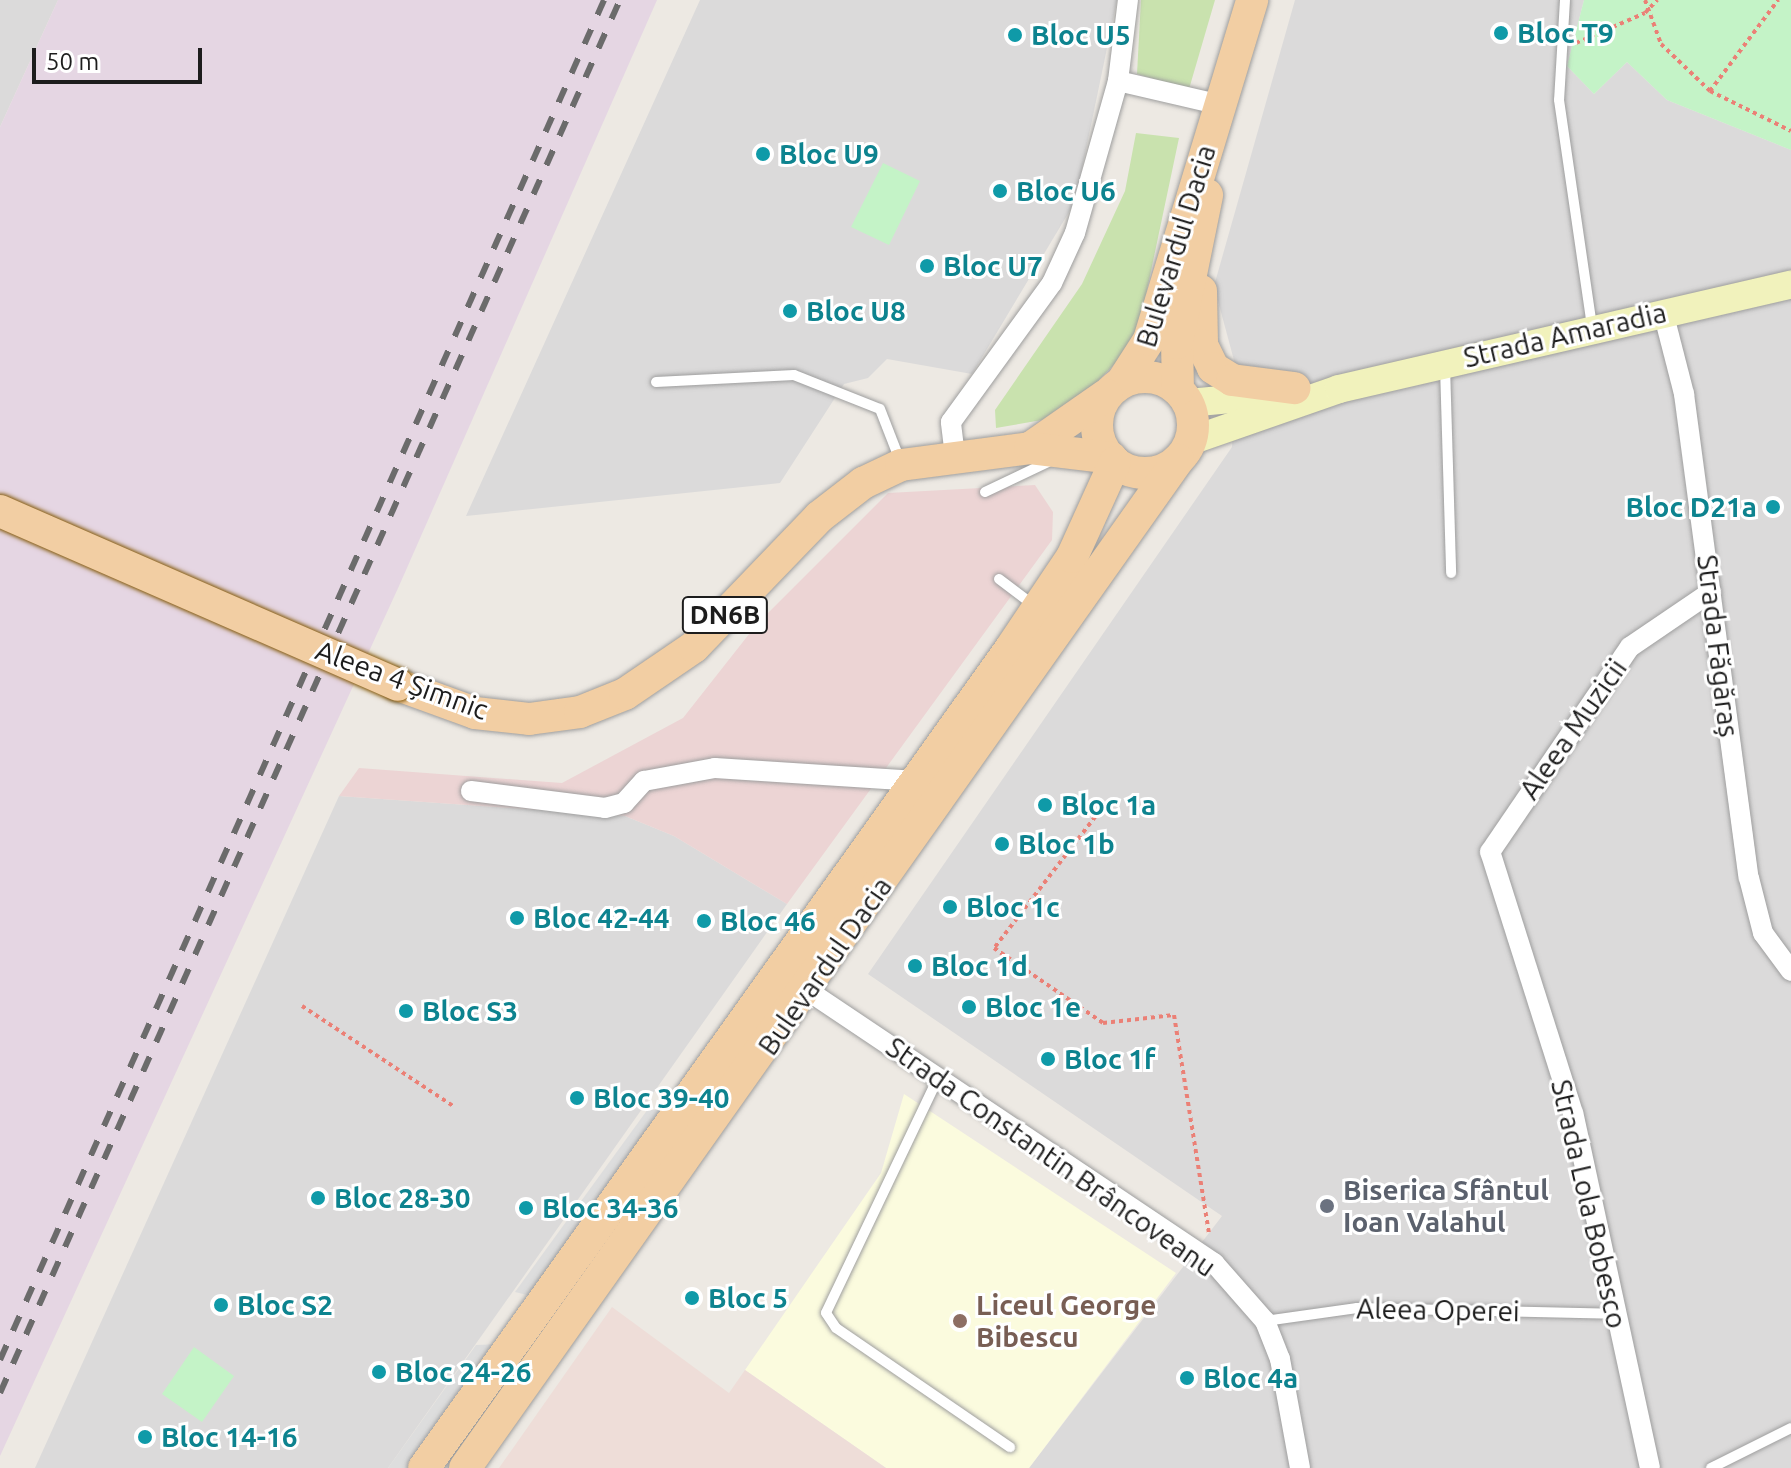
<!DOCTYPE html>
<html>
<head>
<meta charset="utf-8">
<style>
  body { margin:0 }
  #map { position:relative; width:1791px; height:1468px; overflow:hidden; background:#ede9e3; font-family:Ubuntu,sans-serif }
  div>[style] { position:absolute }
  .residential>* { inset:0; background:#dbdada }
  .commercial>* { inset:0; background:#ecd4d4 }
  .industrial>* { inset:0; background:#e5d6e3 }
  .education>* { inset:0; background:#fbfbde }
  .military>* { inset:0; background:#eeddd8 }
  .grass>* { inset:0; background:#c9e2ae }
  .park>* { inset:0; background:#c4f3c7 }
  .parking>* { inset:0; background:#ddd }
  .path>* { height:4px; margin-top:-2px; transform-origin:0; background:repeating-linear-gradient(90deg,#eb8076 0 4px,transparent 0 8px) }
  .roads { filter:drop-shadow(0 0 2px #9e9e9e) drop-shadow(0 0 2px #9e9e9e) }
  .lane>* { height:10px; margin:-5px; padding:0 5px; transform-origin:5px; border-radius:5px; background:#fff }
  .street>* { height:20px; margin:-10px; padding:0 10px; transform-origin:10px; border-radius:10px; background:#fff }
  .secondary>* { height:28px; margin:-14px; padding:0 14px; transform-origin:14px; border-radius:14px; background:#f1f2bc }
  .primary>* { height:32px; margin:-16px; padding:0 16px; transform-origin:16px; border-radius:16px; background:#f2cea3 }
  .primary>.ring { margin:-16px; padding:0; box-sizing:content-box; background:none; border:32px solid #f2cea3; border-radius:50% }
  .rail>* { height:6px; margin-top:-3px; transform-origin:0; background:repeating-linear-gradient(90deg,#6b6b6b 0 16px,transparent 0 32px) }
  .bridges { filter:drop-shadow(0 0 2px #865c0f) drop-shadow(0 0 2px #865c0f) }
  .primary-bridge>* { height:32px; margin:-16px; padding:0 16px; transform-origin:16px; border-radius:16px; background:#f2cea3 }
  .dots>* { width:22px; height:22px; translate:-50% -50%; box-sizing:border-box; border:4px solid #fff; border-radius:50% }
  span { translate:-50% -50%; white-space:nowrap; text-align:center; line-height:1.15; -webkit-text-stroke:6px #fff; paint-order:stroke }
  .shield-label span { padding:2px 6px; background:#fff; border:2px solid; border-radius:6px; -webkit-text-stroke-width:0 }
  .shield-label { font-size:26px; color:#1d1d1d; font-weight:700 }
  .culture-label { font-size:28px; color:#0d838f; font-weight:700 }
  .left { translate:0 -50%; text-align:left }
  .right { translate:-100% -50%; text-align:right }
  .street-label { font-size:28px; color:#1d1d1d }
  .worship-label { font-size:28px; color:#5b616d; font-weight:700 }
  .education-label { font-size:28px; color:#785e54; font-weight:700 }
  .scale { position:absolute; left:32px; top:48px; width:170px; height:36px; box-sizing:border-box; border:4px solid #1d1d1d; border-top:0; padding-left:10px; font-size:24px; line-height:28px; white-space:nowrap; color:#1d1d1d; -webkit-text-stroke:6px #fff; paint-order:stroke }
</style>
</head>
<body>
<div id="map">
  <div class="residential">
    <div style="clip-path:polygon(0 0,58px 0,0 127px)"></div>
    <div style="clip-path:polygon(700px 0,1117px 0,1075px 202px,972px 374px,887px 359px,868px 378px,844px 384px,780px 483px,466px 516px)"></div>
    <div style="clip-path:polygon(1295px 0,1584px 0,1567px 66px,1594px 94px,1627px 62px,1667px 100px,1791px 150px,1791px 1468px,1029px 1468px,1222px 1216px,868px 974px,1232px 447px,1235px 364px,1214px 286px)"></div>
    <div style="clip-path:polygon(339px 796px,625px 816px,674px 836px,787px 904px,388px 1468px,35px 1468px)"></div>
  </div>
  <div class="commercial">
    <div style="clip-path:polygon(1035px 485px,1053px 512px,1052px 540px,787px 904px,674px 836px,625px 816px,339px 796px,359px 768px,562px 783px,683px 718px,757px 624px,888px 493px)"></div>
  </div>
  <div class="industrial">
    <div style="clip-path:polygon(58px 0,657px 0,399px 586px,0 1456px,0 127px)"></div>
  </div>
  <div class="education">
    <div style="clip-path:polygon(904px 1094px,1176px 1273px,1029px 1468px,886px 1468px,745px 1370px,881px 1173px)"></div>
  </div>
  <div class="military">
    <div style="clip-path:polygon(612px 1307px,729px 1393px,745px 1370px,886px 1468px,499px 1468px)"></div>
  </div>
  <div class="grass">
    <div style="clip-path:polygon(1141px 0,1215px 0,1189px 89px,1137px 74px)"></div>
    <div style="clip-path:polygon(1136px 133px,1179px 138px,1136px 342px,1097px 382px,1042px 420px,996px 428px,995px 410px,1082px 284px,1125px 191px)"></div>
  </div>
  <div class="park">
    <div style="clip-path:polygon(1584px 0,1791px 0,1791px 150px,1667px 100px,1627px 62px,1594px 94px,1567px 66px)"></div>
    <div style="clip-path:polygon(883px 163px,920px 181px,889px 245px,851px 227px)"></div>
    <div style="clip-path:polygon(194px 1347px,234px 1376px,202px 1422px,162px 1394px)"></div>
  </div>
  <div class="parking">
    <div style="clip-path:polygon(648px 1109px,670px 1112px,535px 1297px,515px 1292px)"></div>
    <div style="clip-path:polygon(500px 1344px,410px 1468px,388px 1468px,476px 1345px)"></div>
  </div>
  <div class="path">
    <div style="left:1645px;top:0;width:47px;rotate:70deg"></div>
    <div style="left:1661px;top:44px;width:68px;rotate:43.8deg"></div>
    <div style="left:1710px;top:91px;width:90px;rotate:26.3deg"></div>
    <div style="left:1576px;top:43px;width:75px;rotate:-23.5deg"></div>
    <div style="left:1645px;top:13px;width:18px;rotate:-47deg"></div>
    <div style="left:1710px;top:91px;width:114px;rotate:-53.2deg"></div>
    <div style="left:1105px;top:804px;width:182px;rotate:127.6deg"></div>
    <div style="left:994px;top:948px;width:132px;rotate:34.5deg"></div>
    <div style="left:1103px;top:1023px;width:71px;rotate:-6.4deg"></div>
    <div style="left:1174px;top:1015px;width:221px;rotate:80.9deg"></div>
    <div style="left:302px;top:1006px;width:181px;rotate:33.5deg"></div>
  </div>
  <div class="roads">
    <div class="lane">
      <div style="left:1565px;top:0;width:100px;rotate:93.4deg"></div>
      <div style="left:1559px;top:100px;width:229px;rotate:81.7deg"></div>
      <div style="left:1445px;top:366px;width:207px;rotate:88.3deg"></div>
      <div style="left:656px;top:382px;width:138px;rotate:-2.9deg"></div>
      <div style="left:794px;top:375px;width:92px;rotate:21.6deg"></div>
      <div style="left:880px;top:409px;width:58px;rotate:68.7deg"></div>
      <div style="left:985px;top:492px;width:74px;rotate:-25.5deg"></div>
      <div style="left:999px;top:579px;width:46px;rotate:37.1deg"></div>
      <div style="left:938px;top:1078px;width:260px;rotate:115.5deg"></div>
      <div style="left:826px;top:1313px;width:18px;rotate:56deg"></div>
      <div style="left:836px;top:1328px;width:211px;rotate:34.4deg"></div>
      <div style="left:1265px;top:1321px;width:93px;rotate:-8deg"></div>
      <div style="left:1357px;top:1308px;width:256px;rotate:1.3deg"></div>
      <div style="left:1711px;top:1468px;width:89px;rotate:-26.6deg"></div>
    </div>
    <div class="street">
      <div style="left:1118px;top:81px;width:106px;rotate:13.1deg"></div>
      <div style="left:1663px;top:312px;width:85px;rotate:75.6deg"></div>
      <div style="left:1684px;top:394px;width:488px;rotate:82.4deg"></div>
      <div style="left:1749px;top:878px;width:57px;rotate:75.7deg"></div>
      <div style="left:1763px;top:933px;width:47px;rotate:53.6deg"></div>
      <div style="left:955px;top:456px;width:34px;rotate:-97deg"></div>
      <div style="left:951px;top:422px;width:172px;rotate:-54deg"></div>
      <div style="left:1052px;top:283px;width:55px;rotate:-65.3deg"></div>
      <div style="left:1075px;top:233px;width:158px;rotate:-74.2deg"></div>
      <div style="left:1118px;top:81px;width:82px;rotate:-83deg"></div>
      <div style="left:471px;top:791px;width:135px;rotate:7.2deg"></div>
      <div style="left:605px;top:808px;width:20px;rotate:-15deg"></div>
      <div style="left:624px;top:803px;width:30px;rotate:-48deg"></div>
      <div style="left:644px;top:781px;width:72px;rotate:-10.4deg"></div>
      <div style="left:715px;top:768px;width:202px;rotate:3.7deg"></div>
      <div style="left:795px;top:982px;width:505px;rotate:33.85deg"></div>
      <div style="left:1214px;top:1263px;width:77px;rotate:48.7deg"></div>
      <div style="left:1265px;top:1321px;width:41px;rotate:68.5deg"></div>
      <div style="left:1280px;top:1359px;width:111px;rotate:79.6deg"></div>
      <div style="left:1650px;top:1468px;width:363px;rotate:-102.2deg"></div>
      <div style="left:1573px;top:1113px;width:274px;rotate:-107.6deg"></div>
      <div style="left:1490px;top:852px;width:248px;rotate:-55.7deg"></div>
      <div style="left:1630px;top:647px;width:98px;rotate:-34.2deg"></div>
    </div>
    <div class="secondary">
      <div style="left:1188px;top:403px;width:75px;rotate:-5.3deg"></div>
      <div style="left:1190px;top:441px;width:158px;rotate:-19.2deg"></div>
      <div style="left:1339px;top:389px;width:464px;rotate:-13deg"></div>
    </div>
    <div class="primary">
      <div style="left:1201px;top:291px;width:54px;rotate:88.9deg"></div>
      <div style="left:1202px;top:345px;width:25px;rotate:64deg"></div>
      <div style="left:1213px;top:368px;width:22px;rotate:32deg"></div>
      <div style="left:1232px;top:380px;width:63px;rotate:7.4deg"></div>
      <div class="ring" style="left:1097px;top:377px;width:64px;height:64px"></div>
      <div style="left:1122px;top:382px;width:50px;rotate:-57.3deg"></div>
      <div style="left:1149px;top:340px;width:355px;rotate:-73.1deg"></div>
      <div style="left:1178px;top:390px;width:47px;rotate:-91.2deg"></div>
      <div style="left:1177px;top:343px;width:151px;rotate:-78.5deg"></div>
      <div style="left:1030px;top:448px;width:93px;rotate:-34.9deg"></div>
      <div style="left:398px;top:685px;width:82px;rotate:20deg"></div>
      <div style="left:475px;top:713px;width:54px;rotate:6.3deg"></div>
      <div style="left:529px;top:719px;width:51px;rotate:-7.8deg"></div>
      <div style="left:580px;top:712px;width:48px;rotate:-21.8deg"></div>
      <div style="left:625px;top:694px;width:83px;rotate:-34.3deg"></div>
      <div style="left:694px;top:647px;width:180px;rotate:-46.1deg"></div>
      <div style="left:819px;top:517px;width:56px;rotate:-37.7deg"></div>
      <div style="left:863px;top:483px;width:42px;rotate:-25.3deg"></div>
      <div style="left:901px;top:465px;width:130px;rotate:-7.5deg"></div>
      <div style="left:1030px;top:448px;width:82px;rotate:7deg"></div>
      <div style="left:424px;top:1468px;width:1008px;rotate:-54.4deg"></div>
      <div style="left:1011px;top:648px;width:110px;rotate:-56.2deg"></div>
      <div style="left:1072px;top:557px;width:104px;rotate:-65.6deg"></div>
      <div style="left:465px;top:1468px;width:1235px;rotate:-54.73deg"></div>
    </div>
  </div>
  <div class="rail">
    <div style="left:0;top:1360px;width:1488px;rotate:-66.05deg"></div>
    <div style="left:0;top:1393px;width:1525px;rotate:-66.01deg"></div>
  </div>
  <div class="bridges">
    <div class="primary-bridge">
      <div style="left:0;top:511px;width:434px;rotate:23.6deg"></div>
    </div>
  </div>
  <div class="dots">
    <div style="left:1501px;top:33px;background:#0f9aa8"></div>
    <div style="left:1015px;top:35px;background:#0f9aa8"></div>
    <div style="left:763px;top:154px;background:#0f9aa8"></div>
    <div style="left:1000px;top:191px;background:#0f9aa8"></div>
    <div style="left:927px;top:266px;background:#0f9aa8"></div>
    <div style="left:790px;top:311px;background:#0f9aa8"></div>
    <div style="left:1773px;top:507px;background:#0f9aa8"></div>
    <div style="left:1045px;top:805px;background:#0f9aa8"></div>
    <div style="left:1002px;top:844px;background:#0f9aa8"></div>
    <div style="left:950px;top:907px;background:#0f9aa8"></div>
    <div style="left:517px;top:918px;background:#0f9aa8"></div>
    <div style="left:704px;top:921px;background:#0f9aa8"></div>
    <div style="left:915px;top:966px;background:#0f9aa8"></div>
    <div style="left:969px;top:1007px;background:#0f9aa8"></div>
    <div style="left:406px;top:1011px;background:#0f9aa8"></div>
    <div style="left:1048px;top:1059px;background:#0f9aa8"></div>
    <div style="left:577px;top:1098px;background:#0f9aa8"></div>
    <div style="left:318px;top:1198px;background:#0f9aa8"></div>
    <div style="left:1327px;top:1206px;background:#6b7280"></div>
    <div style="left:526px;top:1208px;background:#0f9aa8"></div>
    <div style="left:692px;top:1298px;background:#0f9aa8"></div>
    <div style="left:221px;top:1305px;background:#0f9aa8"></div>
    <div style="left:960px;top:1321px;background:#8d6e63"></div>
    <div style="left:379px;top:1372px;background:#0f9aa8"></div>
    <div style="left:1187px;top:1378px;background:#0f9aa8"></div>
    <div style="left:145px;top:1437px;background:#0f9aa8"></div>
  </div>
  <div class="shield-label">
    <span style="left:725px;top:615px">DN6B</span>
  </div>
  <div class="culture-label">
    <span class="left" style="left:1517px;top:33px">Bloc T9</span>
    <span class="left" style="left:1031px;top:35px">Bloc U5</span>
    <span class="left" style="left:779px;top:154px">Bloc U9</span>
    <span class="left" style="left:1016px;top:191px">Bloc U6</span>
    <span class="left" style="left:943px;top:266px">Bloc U7</span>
    <span class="left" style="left:806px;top:311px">Bloc U8</span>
    <span class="right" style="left:1757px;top:507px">Bloc D21a</span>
    <span class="left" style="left:1061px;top:805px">Bloc 1a</span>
    <span class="left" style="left:1018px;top:844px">Bloc 1b</span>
    <span class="left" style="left:966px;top:907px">Bloc 1c</span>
    <span class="left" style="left:533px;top:918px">Bloc 42-44</span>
    <span class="left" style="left:720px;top:921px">Bloc 46</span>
    <span class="left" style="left:931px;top:966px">Bloc 1d</span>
    <span class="left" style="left:985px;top:1007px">Bloc 1e</span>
    <span class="left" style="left:422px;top:1011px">Bloc S3</span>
    <span class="left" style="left:1064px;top:1059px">Bloc 1f</span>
    <span class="left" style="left:593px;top:1098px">Bloc 39-40</span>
    <span class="left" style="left:334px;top:1198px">Bloc 28-30</span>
    <span class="left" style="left:542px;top:1208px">Bloc 34-36</span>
    <span class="left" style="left:708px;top:1298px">Bloc 5</span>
    <span class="left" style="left:237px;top:1305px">Bloc S2</span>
    <span class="left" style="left:395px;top:1372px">Bloc 24-26</span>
    <span class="left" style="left:1203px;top:1378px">Bloc 4a</span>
    <span class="left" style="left:161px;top:1437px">Bloc 14-16</span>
  </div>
  <div class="street-label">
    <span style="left:1176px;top:246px;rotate:-73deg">Bulevardul Dacia</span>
    <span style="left:1565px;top:335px;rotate:-13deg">Strada Amaradia</span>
    <span style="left:1718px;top:646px;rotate:83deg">Strada Făgăraș</span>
    <span style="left:402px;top:680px;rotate:20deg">Aleea 4 Șimnic</span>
    <span style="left:1573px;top:729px;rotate:-55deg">Aleea Muzicii</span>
    <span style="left:825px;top:966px;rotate:-55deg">Bulevardul Dacia</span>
    <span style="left:1051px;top:1157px;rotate:35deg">Strada Constantin Brâncoveanu</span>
    <span style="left:1589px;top:1204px;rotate:77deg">Strada Lola Bobesco</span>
    <span style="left:1438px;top:1310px;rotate:1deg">Aleea Operei</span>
  </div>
  <div class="worship-label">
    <span class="left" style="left:1343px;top:1206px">Biserica Sfântul<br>Ioan Valahul</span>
  </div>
  <div class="education-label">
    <span class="left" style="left:976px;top:1321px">Liceul George<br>Bibescu</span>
  </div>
  <div class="scale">50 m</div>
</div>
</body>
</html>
